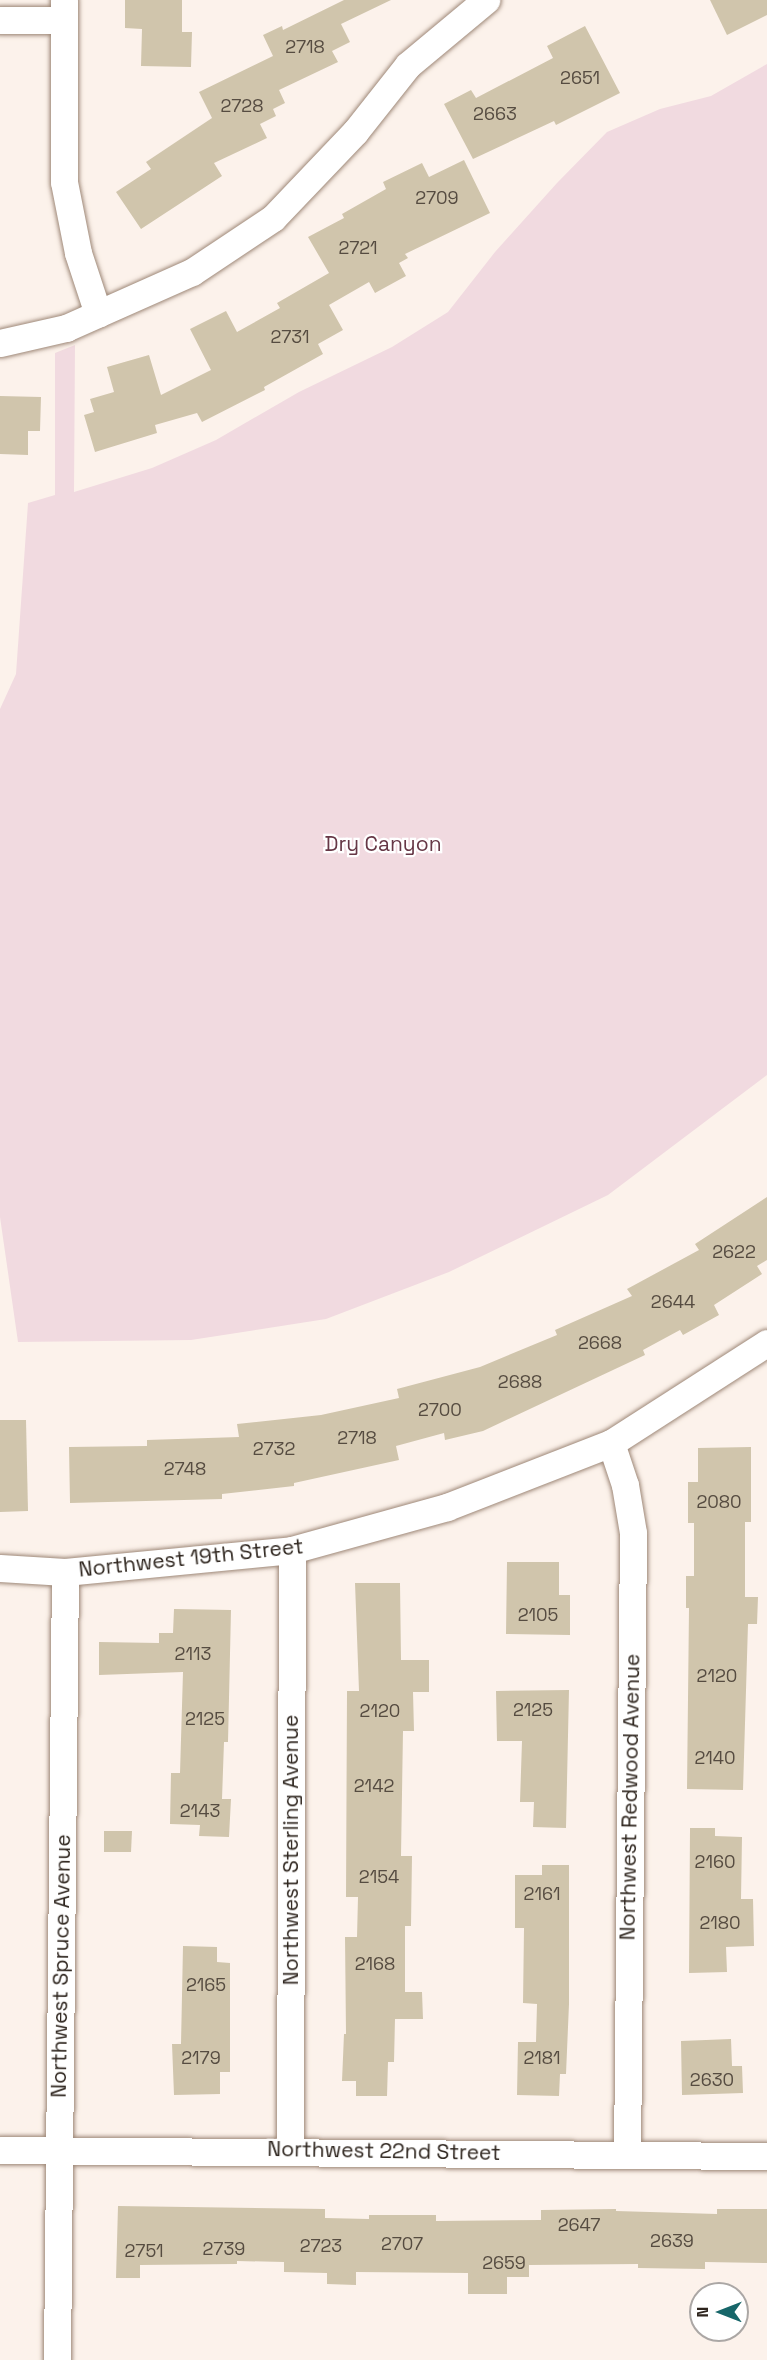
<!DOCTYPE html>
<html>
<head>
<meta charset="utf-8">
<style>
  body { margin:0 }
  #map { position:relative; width:767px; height:2360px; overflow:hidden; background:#fcf2eb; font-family:"Space Grotesk",sans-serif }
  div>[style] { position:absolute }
  .green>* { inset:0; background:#f1dae0 }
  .building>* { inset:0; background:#d0c5ac }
  .roads { filter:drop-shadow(0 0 2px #9e8878) drop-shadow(0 0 2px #9e8878) }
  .street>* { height:27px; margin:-13.5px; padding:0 13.5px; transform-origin:13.5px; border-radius:13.5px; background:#fff }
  span { translate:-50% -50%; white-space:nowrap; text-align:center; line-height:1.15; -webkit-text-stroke:4.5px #fff; paint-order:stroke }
  .number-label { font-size:18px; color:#564c41 }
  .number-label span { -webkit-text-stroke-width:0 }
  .park-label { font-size:21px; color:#663746 }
  .street-label { font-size:21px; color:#2d241d }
  .north { position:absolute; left:689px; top:2282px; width:60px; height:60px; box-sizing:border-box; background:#fff; border:2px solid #aba7a5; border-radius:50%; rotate:270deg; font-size:16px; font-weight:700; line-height:24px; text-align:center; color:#2d241d }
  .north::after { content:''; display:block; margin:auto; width:21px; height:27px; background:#176669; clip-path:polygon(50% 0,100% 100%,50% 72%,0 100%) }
</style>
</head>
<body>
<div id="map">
  <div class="green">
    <div style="clip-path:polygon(767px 64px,767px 1075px,608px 1195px,449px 1272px,326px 1319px,191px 1340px,18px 1342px,0 1217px,0 709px,16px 674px,28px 503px,55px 495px,55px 353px,75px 345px,74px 492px,152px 468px,216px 440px,299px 392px,392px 347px,448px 312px,495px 252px,557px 183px,607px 132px,660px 109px,711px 96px)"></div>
  </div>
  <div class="building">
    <div style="clip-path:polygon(125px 0,182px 0,182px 32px,192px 32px,191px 67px,141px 66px,142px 29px,125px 28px)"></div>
    <div style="clip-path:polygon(344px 0,391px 0,341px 24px,350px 42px,332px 51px,338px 62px,279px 90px,285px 103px,273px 109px,276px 116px,260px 124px,267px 138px,214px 163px,222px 176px,141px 229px,116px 192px,151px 169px,146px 162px,212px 118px,199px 92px,273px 56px,263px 35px,282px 26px,283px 30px)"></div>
    <div style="clip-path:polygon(710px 0,767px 0,767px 15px,727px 35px)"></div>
    <div style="clip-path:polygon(585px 26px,620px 93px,556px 125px,554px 121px,473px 159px,444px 104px,471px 90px,476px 98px,553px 58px,547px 46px)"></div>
    <div style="clip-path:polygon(464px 160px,490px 213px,405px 254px,408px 258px,399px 263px,406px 276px,375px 293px,369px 282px,329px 305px,343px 330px,318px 344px,323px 354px,264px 387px,265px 390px,202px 422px,197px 413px,155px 425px,157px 433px,95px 452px,84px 415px,94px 412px,90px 399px,114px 392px,107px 367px,149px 355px,161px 395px,211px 370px,190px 329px,226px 311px,237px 332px,280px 308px,277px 303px,329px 273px,308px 237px,344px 218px,342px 214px,386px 189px,383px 182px,422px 163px,429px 177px)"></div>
    <div style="clip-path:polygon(0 396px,41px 397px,40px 431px,28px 431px,28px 455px,0 454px)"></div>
    <div style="clip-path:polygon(767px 1197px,767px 1260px,757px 1266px,762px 1274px,714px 1305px,719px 1315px,683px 1335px,680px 1330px,643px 1350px,645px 1355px,483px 1431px,445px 1440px,444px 1433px,396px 1446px,399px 1460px,294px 1483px,294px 1486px,222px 1494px,222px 1499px,70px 1503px,69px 1447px,147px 1446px,147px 1440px,239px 1437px,237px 1424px,321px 1415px,399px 1398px,397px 1389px,480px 1367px,557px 1335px,555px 1330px,632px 1296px,627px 1289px,699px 1250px,695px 1244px)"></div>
    <div style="clip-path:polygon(0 1420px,26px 1420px,28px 1511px,0 1512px)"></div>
    <div style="clip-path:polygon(751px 1447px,751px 1522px,745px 1522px,745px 1597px,758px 1597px,757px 1624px,748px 1624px,743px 1790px,687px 1789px,689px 1608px,686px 1608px,686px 1576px,694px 1576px,694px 1523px,688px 1523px,688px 1482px,698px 1482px,698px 1448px)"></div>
    <div style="clip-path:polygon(507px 1562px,559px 1562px,559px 1595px,570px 1595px,570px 1635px,506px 1634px)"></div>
    <div style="clip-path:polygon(355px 1583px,400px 1583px,401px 1660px,429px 1660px,429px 1692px,413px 1692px,414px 1731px,403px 1731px,401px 1856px,412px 1856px,411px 1926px,405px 1926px,405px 1992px,422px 1992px,423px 2019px,395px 2019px,394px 2062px,388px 2062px,387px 2096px,356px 2096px,356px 2081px,342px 2081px,344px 2034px,346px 2034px,345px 1937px,357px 1937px,358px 1897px,346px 1897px,347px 1691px,359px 1691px)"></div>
    <div style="clip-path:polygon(174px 1609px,231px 1610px,228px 1742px,224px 1742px,222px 1799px,231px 1799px,229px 1837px,199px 1836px,200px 1825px,170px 1824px,171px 1773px,180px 1773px,183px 1672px,99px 1675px,99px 1642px,159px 1643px,159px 1633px,173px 1633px)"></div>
    <div style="clip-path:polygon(569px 1690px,566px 1828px,533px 1827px,534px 1802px,520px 1802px,522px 1741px,497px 1741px,496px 1691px)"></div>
    <div style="clip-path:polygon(690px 1828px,715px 1828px,715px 1836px,742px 1837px,741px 1899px,753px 1899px,754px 1946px,726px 1947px,727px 1972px,689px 1973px)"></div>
    <div style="clip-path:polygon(104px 1831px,132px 1831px,131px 1852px,104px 1852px)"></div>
    <div style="clip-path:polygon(542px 1865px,569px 1865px,569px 2004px,566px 2074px,560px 2074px,559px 2096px,517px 2095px,518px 2042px,536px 2042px,537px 2004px,523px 2003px,524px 1928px,515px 1928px,515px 1875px,542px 1875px)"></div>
    <div style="clip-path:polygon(183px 1946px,217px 1947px,217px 1962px,230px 1963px,230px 2072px,220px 2072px,220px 2094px,174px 2095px,172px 2044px,181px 2044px)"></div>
    <div style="clip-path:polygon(731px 2039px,732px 2066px,742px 2066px,743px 2093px,682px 2095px,681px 2041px)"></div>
    <div style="clip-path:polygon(118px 2206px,325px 2209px,325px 2218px,369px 2219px,369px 2215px,436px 2215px,436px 2221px,541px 2220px,541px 2210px,616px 2209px,616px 2211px,717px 2214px,717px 2209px,767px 2209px,767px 2263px,705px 2262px,705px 2269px,638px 2268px,638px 2264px,529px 2265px,529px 2277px,507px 2277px,507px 2294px,468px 2294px,468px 2273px,356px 2272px,356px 2285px,327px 2284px,327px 2273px,284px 2272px,284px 2262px,237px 2261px,237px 2264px,140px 2265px,140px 2278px,116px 2278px)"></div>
  </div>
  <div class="roads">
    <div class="street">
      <div style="left:64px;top:0;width:182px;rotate:90deg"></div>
      <div style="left:64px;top:182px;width:72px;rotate:78.8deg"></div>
      <div style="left:78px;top:253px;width:64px;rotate:71.8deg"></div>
      <div style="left:0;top:20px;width:64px"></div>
      <div style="left:0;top:343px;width:68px;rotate:-12.8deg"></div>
      <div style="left:66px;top:328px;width:138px;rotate:-24deg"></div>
      <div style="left:192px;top:272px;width:97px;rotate:-33.7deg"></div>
      <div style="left:273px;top:218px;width:119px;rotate:-46.4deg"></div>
      <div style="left:355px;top:132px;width:85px;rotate:-51.7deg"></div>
      <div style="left:408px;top:65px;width:102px;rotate:-39.8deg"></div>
      <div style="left:611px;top:1443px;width:44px;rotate:71.6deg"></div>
      <div style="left:625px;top:1485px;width:49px;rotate:80.5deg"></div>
      <div style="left:633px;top:1533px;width:621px;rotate:90.55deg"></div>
      <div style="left:0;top:1568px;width:65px;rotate:3.5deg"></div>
      <div style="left:65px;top:1572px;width:228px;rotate:-5.5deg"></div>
      <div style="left:292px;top:1550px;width:161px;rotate:-15.5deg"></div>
      <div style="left:447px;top:1507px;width:176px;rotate:-21.3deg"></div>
      <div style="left:611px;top:1443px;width:185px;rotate:-32.7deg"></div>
      <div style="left:0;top:2150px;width:767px;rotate:0.45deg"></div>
      <div style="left:290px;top:2150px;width:600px;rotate:-89.81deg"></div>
      <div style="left:57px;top:2360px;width:788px;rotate:-89.42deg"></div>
    </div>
  </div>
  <div class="number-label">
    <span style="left:305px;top:47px">2718</span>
    <span style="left:580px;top:78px">2651</span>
    <span style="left:242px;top:106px">2728</span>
    <span style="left:495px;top:114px">2663</span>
    <span style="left:437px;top:198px">2709</span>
    <span style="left:358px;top:248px">2721</span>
    <span style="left:290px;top:337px">2731</span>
    <span style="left:734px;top:1252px">2622</span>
    <span style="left:673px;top:1302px">2644</span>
    <span style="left:600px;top:1343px">2668</span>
    <span style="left:520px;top:1382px">2688</span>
    <span style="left:440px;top:1410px">2700</span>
    <span style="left:357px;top:1438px">2718</span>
    <span style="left:274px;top:1449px">2732</span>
    <span style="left:185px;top:1469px">2748</span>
    <span style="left:719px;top:1502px">2080</span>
    <span style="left:538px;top:1615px">2105</span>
    <span style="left:193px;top:1654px">2113</span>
    <span style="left:717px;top:1676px">2120</span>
    <span style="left:533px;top:1710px">2125</span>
    <span style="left:380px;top:1711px">2120</span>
    <span style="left:205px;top:1719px">2125</span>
    <span style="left:715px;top:1758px">2140</span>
    <span style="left:374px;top:1786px">2142</span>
    <span style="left:200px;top:1811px">2143</span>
    <span style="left:715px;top:1862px">2160</span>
    <span style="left:379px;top:1877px">2154</span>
    <span style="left:542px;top:1894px">2161</span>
    <span style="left:720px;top:1923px">2180</span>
    <span style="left:375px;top:1964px">2168</span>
    <span style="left:206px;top:1985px">2165</span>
    <span style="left:201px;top:2058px">2179</span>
    <span style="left:542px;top:2058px">2181</span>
    <span style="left:712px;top:2080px">2630</span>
    <span style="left:579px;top:2225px">2647</span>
    <span style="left:672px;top:2241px">2639</span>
    <span style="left:402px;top:2244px">2707</span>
    <span style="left:321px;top:2246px">2723</span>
    <span style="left:224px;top:2249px">2739</span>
    <span style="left:144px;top:2251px">2751</span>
    <span style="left:504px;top:2263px">2659</span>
  </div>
  <div class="park-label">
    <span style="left:383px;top:844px">Dry Canyon</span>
  </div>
  <div class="street-label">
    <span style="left:191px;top:1558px;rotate:-6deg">Northwest 19th Street</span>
    <span style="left:630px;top:1797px;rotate:-89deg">Northwest Redwood Avenue</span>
    <span style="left:291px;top:1850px;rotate:-90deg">Northwest Sterling Avenue</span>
    <span style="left:61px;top:1966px;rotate:-89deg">Northwest Spruce Avenue</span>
    <span style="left:384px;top:2151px;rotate:1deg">Northwest 22nd Street</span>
  </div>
  <div class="north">N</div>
</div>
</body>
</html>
